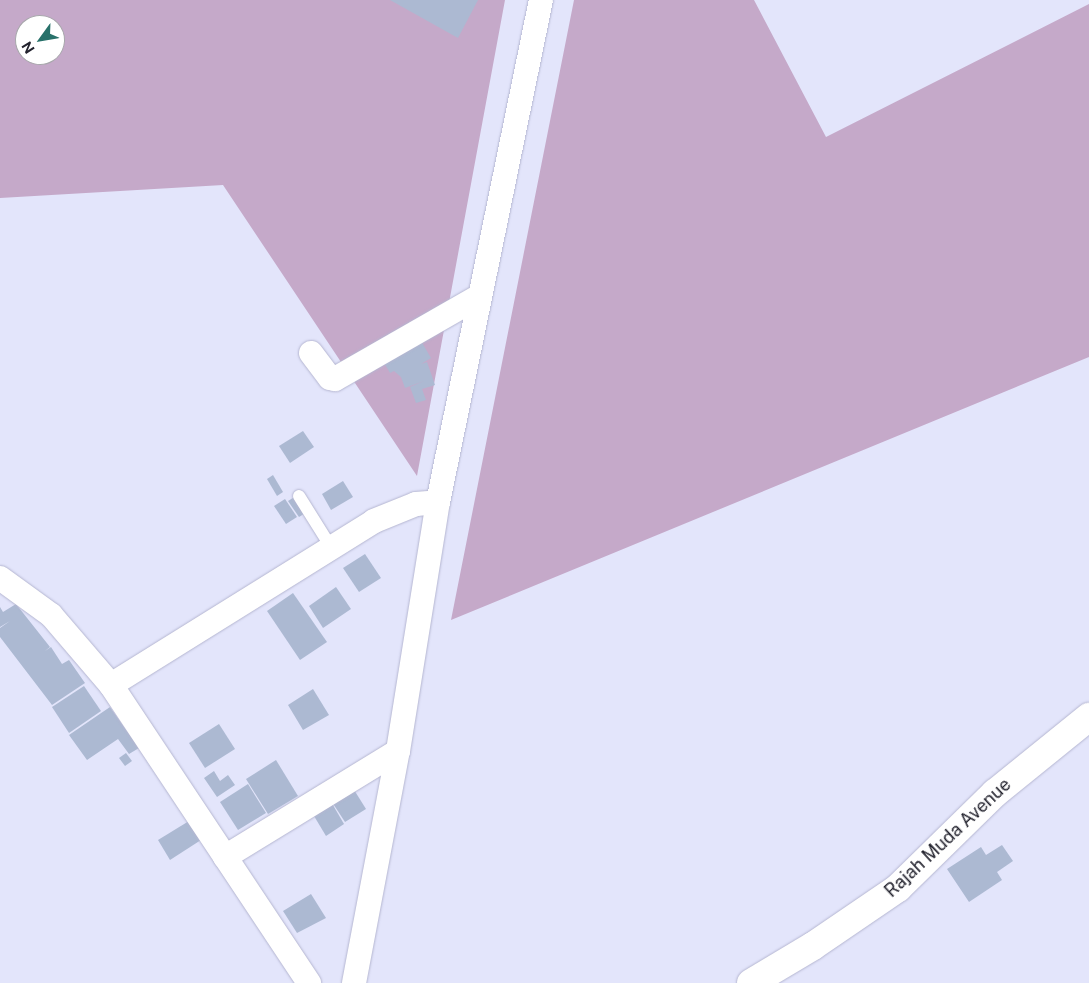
<!DOCTYPE html>
<html>
<head>
<meta charset="utf-8">
<style>
  body { margin:0 }
  #map { position:relative; width:1089px; height:983px; overflow:hidden; background:#e3e5fb; font-family:"Public Sans",sans-serif }
  div>[style] { position:absolute }
  .green>* { inset:0; background:#c5a9c9 }
  .building>* { inset:0; background:#acb9d2 }
  .roads { filter:drop-shadow(0 0 1px #b5b6d1) drop-shadow(0 0 1px #b5b6d1) }
  .service>* { height:12px; margin:-6px; padding:0 6px; transform-origin:6px; border-radius:6px; background:#fff }
  .minor>* { height:24px; margin:-12px; padding:0 12px; transform-origin:12px; border-radius:12px; background:#fff }
  .tertiary>* { height:28px; margin:-14px; padding:0 14px; transform-origin:14px; border-radius:14px; background:#fff }
  span { translate:-50% -50%; white-space:nowrap; text-align:center; line-height:1.15; -webkit-text-stroke:5px #fff; paint-order:stroke }
  .street-label { font-size:18px; color:#23232e }
  .north { position:absolute; left:15px; top:15px; width:50px; height:50px; box-sizing:border-box; background:#fff; border:1px solid #a7a7ab; border-radius:50%; rotate:238deg; font-size:14px; font-weight:700; line-height:20px; text-align:center; color:#23232e }
  .north::after { content:''; display:block; margin:auto; width:18px; height:22px; background:#28716a; clip-path:polygon(50% 0,100% 100%,50% 72%,0 100%) }
</style>
</head>
<body>
<div id="map">
  <div class="green">
    <div style="clip-path:polygon(evenodd,0 0,505px 0,417px 476px,223px 185px,0 198px,0 0,25px 25px,55px 25px,55px 55px,25px 55px,25px 25px)"></div>
    <div style="clip-path:polygon(574px 0,754px 0,826px 137px,1089px 4px,1089px 357px,451px 620px)"></div>
  </div>
  <div class="building">
    <div style="clip-path:polygon(390px 0,478px 0,458px 38px)"></div>
    <div style="clip-path:polygon(417px 334px,431px 358px,421px 364px,427px 362px,435px 385px,422px 389px,426px 400px,416px 403px,410px 387px,424px 381px,405px 388px,401px 377px,394px 371px,390px 373px,380px 356px)"></div>
    <div style="clip-path:polygon(303px 431px,314px 447px,290px 463px,279px 446px)"></div>
    <div style="clip-path:polygon(273px 475px,283px 492px,277px 496px,267px 479px)"></div>
    <div style="clip-path:polygon(343px 481px,353px 497px,331px 510px,322px 494px)"></div>
    <div style="clip-path:polygon(296px 496px,307px 512px,299px 517px,288px 501px)"></div>
    <div style="clip-path:polygon(285px 499px,297px 517px,286px 524px,274px 506px)"></div>
    <div style="clip-path:polygon(365px 554px,381px 578px,359px 592px,343px 568px)"></div>
    <div style="clip-path:polygon(336px 587px,351px 609px,323px 628px,309px 606px)"></div>
    <div style="clip-path:polygon(293px 593px,327px 642px,300px 660px,267px 611px)"></div>
    <div style="clip-path:polygon(16px 604px,50px 647px,45px 651px,51px 647px,62px 664px,69px 660px,85px 683px,52px 705px,0 637px,0 628px,10px 621px,0 627px,0 607px,3px 612px)"></div>
    <div style="clip-path:polygon(84px 686px,101px 711px,69px 733px,52px 707px)"></div>
    <div style="clip-path:polygon(313px 689px,329px 715px,303px 730px,288px 705px)"></div>
    <div style="clip-path:polygon(110px 707px,139px 748px,129px 754px,118px 739px,87px 760px,69px 735px)"></div>
    <div style="clip-path:polygon(219px 724px,235px 749px,205px 768px,189px 743px)"></div>
    <div style="clip-path:polygon(126px 753px,132px 761px,125px 766px,119px 758px)"></div>
    <div style="clip-path:polygon(276px 760px,298px 796px,268px 814px,246px 779px)"></div>
    <div style="clip-path:polygon(214px 771px,220px 781px,228px 775px,235px 785px,217px 797px,204px 778px)"></div>
    <div style="clip-path:polygon(248px 784px,266px 813px,238px 830px,220px 802px)"></div>
    <div style="clip-path:polygon(351px 785px,366px 809px,345px 822px,330px 799px)"></div>
    <div style="clip-path:polygon(330px 800px,344px 824px,326px 836px,311px 811px)"></div>
    <div style="clip-path:polygon(189px 821px,201px 840px,170px 860px,158px 840px)"></div>
    <div style="clip-path:polygon(1002px 845px,1013px 861px,997px 872px,1002px 880px,969px 902px,947px 869px,981px 847px,986px 855px)"></div>
    <div style="clip-path:polygon(311px 894px,326px 918px,297px 933px,283px 911px)"></div>
  </div>
  <div class="roads">
    <div class="service">
      <div style="left:299px;top:496px;width:60px;rotate:57.9deg"></div>
    </div>
    <div class="minor">
      <div style="left:311px;top:353px;width:31px;rotate:53deg"></div>
      <div style="left:330px;top:378px;width:5px;rotate:11deg"></div>
      <div style="left:335px;top:379px;width:165px;rotate:-29.8deg"></div>
      <div style="left:0;top:578px;width:63px;rotate:36deg"></div>
      <div style="left:51px;top:615px;width:92px;rotate:49.4deg"></div>
      <div style="left:111px;top:685px;width:358px;rotate:56.4deg"></div>
      <div style="left:111px;top:685px;width:310px;rotate:-31.9deg"></div>
      <div style="left:374px;top:521px;width:45px;rotate:-22deg"></div>
      <div style="left:416px;top:504px;width:22px;rotate:-5deg"></div>
      <div style="left:225px;top:857px;width:203px;rotate:-31.5deg"></div>
      <div style="left:354px;top:983px;width:236px;rotate:-79.3deg"></div>
      <div style="left:398px;top:751px;width:252px;rotate:-80.9deg"></div>
      <div style="left:438px;top:502px;width:512px;rotate:-78.41deg"></div>
    </div>
    <div class="tertiary">
      <div style="left:751px;top:983px;width:72px;rotate:-30.8deg"></div>
      <div style="left:813px;top:946px;width:103px;rotate:-34.3deg"></div>
      <div style="left:898px;top:888px;width:136px;rotate:-44.4deg"></div>
      <div style="left:995px;top:793px;width:121px;rotate:-39deg"></div>
    </div>
  </div>
  <div class="street-label">
    <span style="left:948px;top:838px;rotate:-43deg">Rajah Muda Avenue</span>
  </div>
  <div class="north">N</div>
</div>
</body>
</html>
